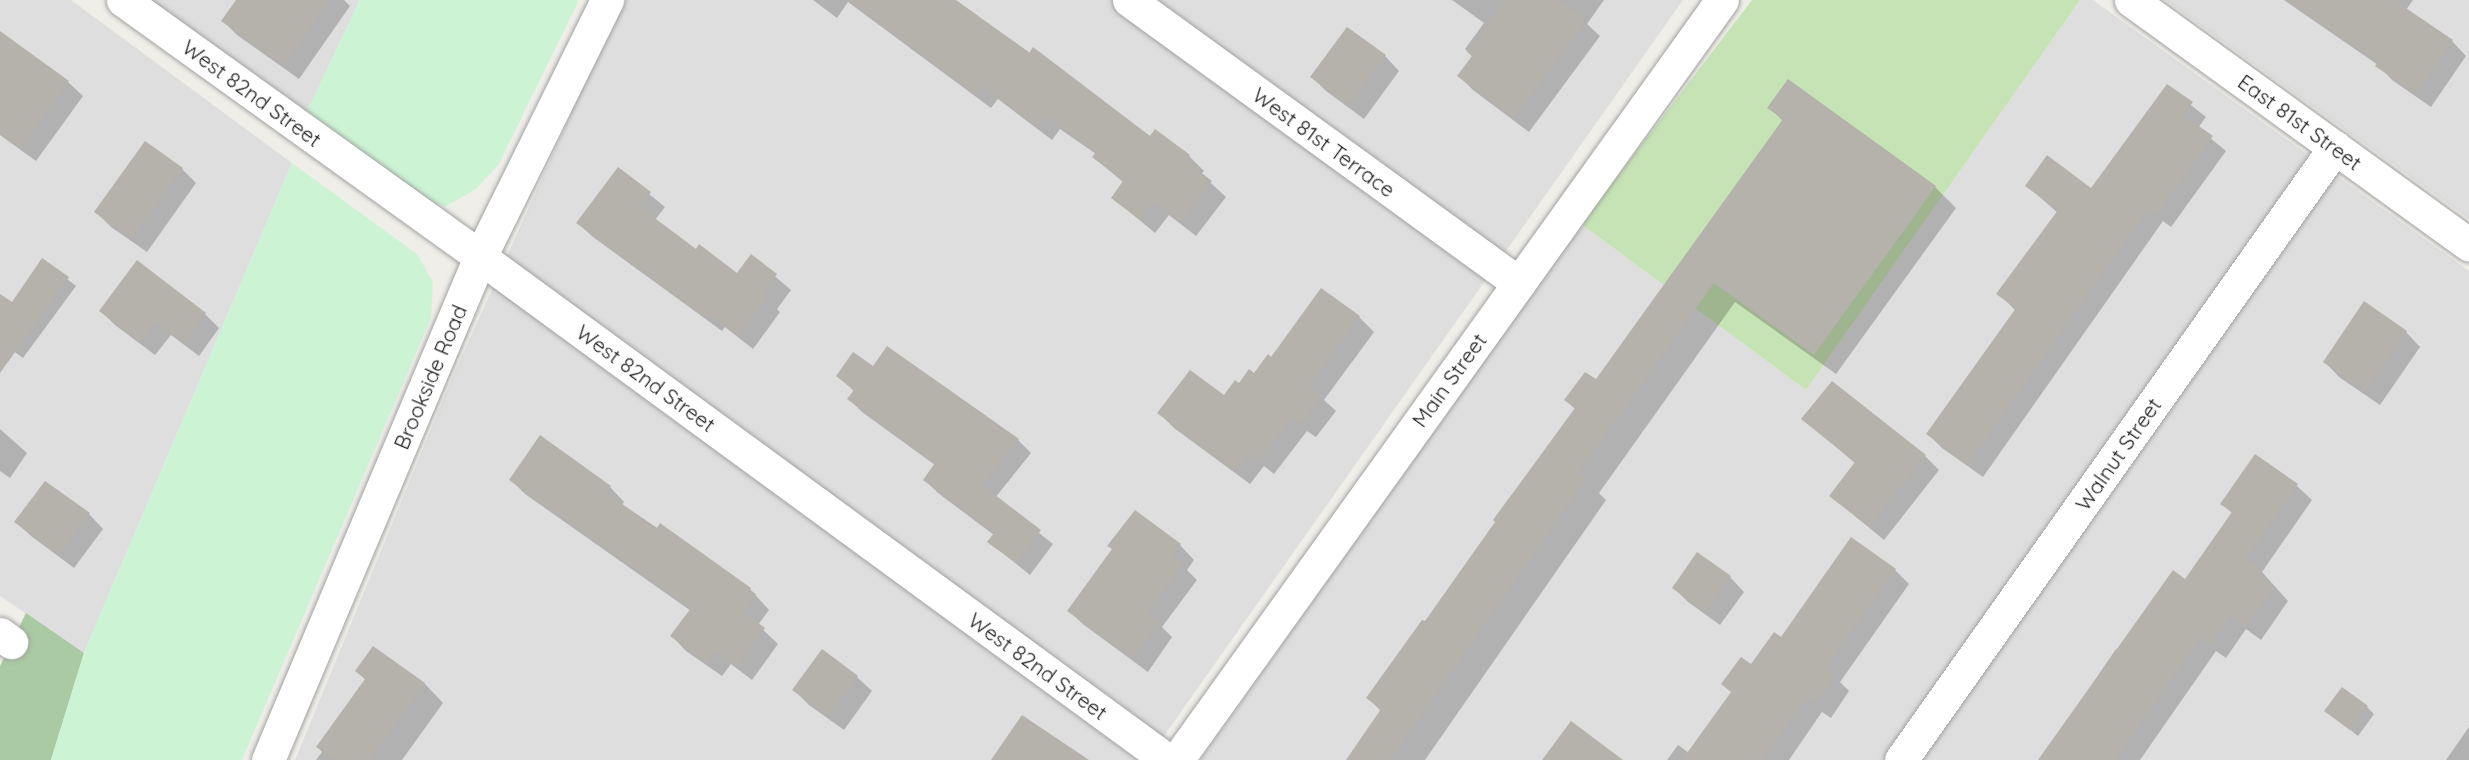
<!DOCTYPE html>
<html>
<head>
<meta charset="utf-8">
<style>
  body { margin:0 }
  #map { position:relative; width:2469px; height:760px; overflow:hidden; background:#f0eee9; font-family:Quicksand,sans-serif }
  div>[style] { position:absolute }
  .residential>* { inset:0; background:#dfdede }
  .grass>* { inset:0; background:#c6e3b5 }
  .forest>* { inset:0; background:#a9caa2 }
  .park>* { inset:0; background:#ccf4d4 }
  .shadow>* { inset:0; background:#0003 }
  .building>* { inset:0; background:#b5b1ab }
  .roads { filter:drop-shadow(0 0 2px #a2a2a2) drop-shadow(0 0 2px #a2a2a2) }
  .street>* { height:33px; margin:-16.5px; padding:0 16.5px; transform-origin:16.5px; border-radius:16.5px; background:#fff }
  span { translate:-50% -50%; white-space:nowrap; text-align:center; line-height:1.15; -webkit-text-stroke:4.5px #fff; paint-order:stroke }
  .street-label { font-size:21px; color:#212121 }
</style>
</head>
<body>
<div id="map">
  <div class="residential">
    <div style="clip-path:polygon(0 0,71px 0,292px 163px,84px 653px,0 596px)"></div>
    <div style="clip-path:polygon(150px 0,360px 0,306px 114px)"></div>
    <div style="clip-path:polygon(626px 0,1683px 0,1147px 760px,295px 760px,450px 383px,578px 98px)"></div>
    <div style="clip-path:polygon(2080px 0,2093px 0,2469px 271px,2469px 760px,1200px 760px,1581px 224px,1806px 390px)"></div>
    <div style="clip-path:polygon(2165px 0,2469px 0,2469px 219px)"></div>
  </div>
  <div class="grass">
    <div style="clip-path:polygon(1752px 0,2080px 0,1806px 390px,1581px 224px)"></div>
  </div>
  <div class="forest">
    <div style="clip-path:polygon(26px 613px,84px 653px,51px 760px,0 760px,0 666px)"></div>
  </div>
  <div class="park">
    <div style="clip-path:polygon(360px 0,579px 0,499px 164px,476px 189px,445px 207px,412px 193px,306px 114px)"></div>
    <div style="clip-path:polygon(292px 163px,417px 254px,433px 282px,431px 318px,242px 760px,51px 760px,84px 653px)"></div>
  </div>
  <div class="shadow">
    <div style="clip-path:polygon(238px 0,344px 0,350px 6px,299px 79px,237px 35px,223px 21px)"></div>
    <div style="clip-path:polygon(813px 0,955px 0,1151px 138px,1156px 131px,1189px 156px,1204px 171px,1201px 174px,1226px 197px,1196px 236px,1169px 215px,1155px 233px,1113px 198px,1124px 183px,1094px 157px,1096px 154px,1060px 129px,1052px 140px,998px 99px,991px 108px,848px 2px,837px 18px)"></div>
    <div style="clip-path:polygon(1452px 0,1604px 0,1587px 24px,1600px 36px,1529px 132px,1473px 90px,1459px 76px,1473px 57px,1465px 49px,1484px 23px)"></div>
    <div style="clip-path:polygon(2284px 0,2413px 0,2406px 10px,2452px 41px,2466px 56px,2431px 107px,2392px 80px,2378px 65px)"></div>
    <div style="clip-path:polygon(0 34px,68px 82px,83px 96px,36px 161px,0 135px)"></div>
    <div style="clip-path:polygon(1385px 56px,1399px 71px,1364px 119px,1326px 91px,1312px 77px)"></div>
    <div style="clip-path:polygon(1788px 81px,1935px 187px,1956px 208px,1836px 374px,1735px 302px,1599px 493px,1606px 500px,1425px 760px,1348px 760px,1381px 711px,1368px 698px,1425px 623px,1576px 410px,1566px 400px,1597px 381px,1783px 121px,1769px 107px)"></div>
    <div style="clip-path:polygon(2167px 86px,2206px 117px,2198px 128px,2226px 151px,2171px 227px,2163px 221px,1983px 477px,1942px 448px,1928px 434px,2016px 311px,1998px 293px,2058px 213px,2027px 186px,2092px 190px)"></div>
    <div style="clip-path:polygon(182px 169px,196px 183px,147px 252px,111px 227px,96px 212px)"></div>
    <div style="clip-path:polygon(618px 169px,665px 207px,655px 220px,696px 251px,738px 275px,751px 256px,791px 290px,777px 309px,780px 312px,753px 349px,725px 327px,722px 331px,593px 237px,578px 223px)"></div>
    <div style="clip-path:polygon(42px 260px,76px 286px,23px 358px,0 341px,0 315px,12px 304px)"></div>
    <div style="clip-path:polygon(1322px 290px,1359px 317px,1374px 332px,1324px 400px,1336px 411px,1316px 437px,1307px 431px,1274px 474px,1264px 466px,1250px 484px,1174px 428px,1159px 413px,1224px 397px,1254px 375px,1272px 359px)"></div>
    <div style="clip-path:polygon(101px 311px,205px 314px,219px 328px,199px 356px,171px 335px,155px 355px,115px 325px)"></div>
    <div style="clip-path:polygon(2406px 332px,2420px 347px,2380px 405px,2339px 377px,2325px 362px)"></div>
    <div style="clip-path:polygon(873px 368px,1018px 440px,1031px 453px,995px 498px,1053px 544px,1030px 575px,989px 542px,994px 535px,938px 493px,925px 480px,935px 465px,862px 412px,849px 399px,855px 392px,838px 376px)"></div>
    <div style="clip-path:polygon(1803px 419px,1925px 456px,1939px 470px,1884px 540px,1831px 496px,1856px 464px)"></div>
    <div style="clip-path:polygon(0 429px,27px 453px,10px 478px,0 471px)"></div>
    <div style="clip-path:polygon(2256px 456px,2297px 486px,2312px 500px,2262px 572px,2288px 601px,2261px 640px,2246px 629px,2226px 658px,2216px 651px,2140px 760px,2041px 760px,2116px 649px,2118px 651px,2186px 581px,2233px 514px,2222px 504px)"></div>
    <div style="clip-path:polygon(511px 480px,610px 487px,624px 502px,622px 505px,750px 589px,769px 610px,758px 625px,778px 644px,752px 680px,731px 664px,722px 676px,686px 651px,672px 636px,691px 611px,525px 494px)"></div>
    <div style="clip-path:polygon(89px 514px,103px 529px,74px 568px,31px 536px,16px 522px)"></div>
    <div style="clip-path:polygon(1180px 545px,1194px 560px,1187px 570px,1197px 580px,1162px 627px,1172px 637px,1148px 672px,1084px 625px,1069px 611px,1113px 550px)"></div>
    <div style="clip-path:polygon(1895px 570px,1909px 584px,1840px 682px,1849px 691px,1831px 718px,1822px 712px,1789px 760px,1667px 760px,1678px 745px,1689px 753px,1732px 693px,1723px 684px,1751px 666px,1781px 639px)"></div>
    <div style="clip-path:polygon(1730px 577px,1744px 592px,1720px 625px,1688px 602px,1674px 588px)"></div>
    <div style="clip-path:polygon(374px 648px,425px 684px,443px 703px,402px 760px,316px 760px,322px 752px,318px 747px,366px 680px,357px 671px)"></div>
    <div style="clip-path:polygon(857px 677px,872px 691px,844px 730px,809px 705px,794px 690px)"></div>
    <div style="clip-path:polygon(2367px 707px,2374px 714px,2358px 736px,2326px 711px)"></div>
    <div style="clip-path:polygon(2469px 727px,2469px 760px,2446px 760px)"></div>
  </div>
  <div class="building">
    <div style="clip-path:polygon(236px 0,330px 0,284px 65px,221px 21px)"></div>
    <div style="clip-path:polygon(848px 0,956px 0,1029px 53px,1033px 47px,1150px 136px,1155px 129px,1190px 155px,1186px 161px,1212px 181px,1181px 222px,1154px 202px,1140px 220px,1111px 198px,1123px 181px,1092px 157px,1096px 152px,1045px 116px,1037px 127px,983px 86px,976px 95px)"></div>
    <div style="clip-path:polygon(1505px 0,1558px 0,1586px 21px,1514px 118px,1457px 76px,1472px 56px,1467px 52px)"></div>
    <div style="clip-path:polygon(2286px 0,2394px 0,2453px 40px,2416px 94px,2375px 66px,2378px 62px)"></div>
    <div style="clip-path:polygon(1347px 27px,1386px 55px,1349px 105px,1310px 77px)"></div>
    <div style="clip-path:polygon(0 31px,69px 81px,21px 148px,0 133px)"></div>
    <div style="clip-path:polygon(1788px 79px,1936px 186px,1814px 355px,1714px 283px,1578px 473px,1586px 479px,1390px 760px,1346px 760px,1381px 709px,1366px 698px,1422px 620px,1425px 621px,1495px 522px,1493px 520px,1575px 408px,1564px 400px,1585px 372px,1596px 379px,1783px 119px,1767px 108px)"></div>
    <div style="clip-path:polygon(2167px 84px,2193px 102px,2183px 115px,2213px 136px,2157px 214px,2149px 208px,1968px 464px,1926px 434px,2016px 308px,1996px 294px,2058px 210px,2025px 186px,2047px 155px,2091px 188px)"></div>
    <div style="clip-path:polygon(145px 141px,183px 168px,132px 239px,94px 212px)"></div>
    <div style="clip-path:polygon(618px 167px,651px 192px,640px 207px,696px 249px,699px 244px,737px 273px,751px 254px,777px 274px,763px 294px,767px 297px,738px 336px,709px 314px,706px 318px,576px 223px)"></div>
    <div style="clip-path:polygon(42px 258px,69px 277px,0 373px,0 294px,12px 302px)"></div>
    <div style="clip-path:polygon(137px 260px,206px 313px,184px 343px,156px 321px,140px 342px,99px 311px)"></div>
    <div style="clip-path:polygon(1321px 288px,1360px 316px,1309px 386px,1322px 396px,1301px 424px,1292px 417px,1259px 461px,1249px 453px,1235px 471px,1157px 413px,1190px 370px,1224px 395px,1235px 380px,1239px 383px,1249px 369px,1254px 373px,1268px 354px,1271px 357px)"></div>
    <div style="clip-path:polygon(2364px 301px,2407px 331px,2365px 392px,2323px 362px)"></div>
    <div style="clip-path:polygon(887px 346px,1019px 439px,982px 485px,1041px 530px,1016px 563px,987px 542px,994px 533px,923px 480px,935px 463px,847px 399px,854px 390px,836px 376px,853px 352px,873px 366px)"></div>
    <div style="clip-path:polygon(1832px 381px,1926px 455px,1869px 527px,1829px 496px,1855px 462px,1801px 419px)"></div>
    <div style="clip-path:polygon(540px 435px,611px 486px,606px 493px,657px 528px,660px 523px,751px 588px,750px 590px,756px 594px,743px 612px,765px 628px,737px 666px,716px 651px,707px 663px,670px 636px,691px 608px,509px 480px)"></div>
    <div style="clip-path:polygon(2255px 454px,2298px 484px,2246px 559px,2262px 570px,2258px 575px,2274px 586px,2246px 627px,2231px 615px,2211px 644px,2201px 637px,2115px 760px,2038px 760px,2173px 570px,2185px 579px,2232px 512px,2220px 504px)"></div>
    <div style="clip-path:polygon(45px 481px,90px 513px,59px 555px,14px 522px)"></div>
    <div style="clip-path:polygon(1135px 510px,1181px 544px,1172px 556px,1183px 564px,1147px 613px,1159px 622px,1133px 658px,1067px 611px,1112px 549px,1107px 546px)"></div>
    <div style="clip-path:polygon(1851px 537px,1896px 569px,1825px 668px,1836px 676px,1815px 704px,1807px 698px,1762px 760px,1682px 760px,1731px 692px,1721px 684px,1741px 657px,1751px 664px,1774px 632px,1781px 637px)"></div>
    <div style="clip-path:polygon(1697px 552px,1731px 576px,1705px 612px,1672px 588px)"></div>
    <div style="clip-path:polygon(373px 646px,425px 683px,370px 760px,336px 760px,316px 747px,365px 679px,355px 671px)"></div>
    <div style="clip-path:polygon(822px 649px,858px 676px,829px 716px,792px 690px)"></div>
    <div style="clip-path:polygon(2342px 687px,2368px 706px,2350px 730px,2324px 711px)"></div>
    <div style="clip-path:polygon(1022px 715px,1089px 760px,991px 760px)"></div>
    <div style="clip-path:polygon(1571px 721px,1623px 760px,1542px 760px)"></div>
  </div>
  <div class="roads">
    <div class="street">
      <div style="left:123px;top:0;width:440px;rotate:35.7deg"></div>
      <div style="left:480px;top:257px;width:851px;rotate:36.21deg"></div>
      <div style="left:1129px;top:0;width:482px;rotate:36deg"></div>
      <div style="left:2131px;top:0;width:417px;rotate:35.9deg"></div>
      <div style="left:0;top:634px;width:14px;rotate:36deg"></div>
      <div style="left:268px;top:760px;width:546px;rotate:-67.15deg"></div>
      <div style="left:480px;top:257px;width:287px;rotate:-63.7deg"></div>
      <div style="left:1177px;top:760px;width:935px;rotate:-54.36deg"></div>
      <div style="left:1901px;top:760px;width:751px;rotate:-54.7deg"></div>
    </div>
  </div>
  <div class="street-label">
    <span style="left:252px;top:93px;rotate:36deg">West 82nd Street</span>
    <span style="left:2300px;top:122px;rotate:36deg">East 81st Street</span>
    <span style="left:1324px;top:142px;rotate:36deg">West 81st Terrace</span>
    <span style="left:430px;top:377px;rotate:-67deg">Brookside Road</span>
    <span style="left:646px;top:378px;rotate:36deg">West 82nd Street</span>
    <span style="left:1449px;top:380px;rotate:-54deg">Main Street</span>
    <span style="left:2118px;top:454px;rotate:-55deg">Walnut Street</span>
    <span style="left:1038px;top:666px;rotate:36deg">West 82nd Street</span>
  </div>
</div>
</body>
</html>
